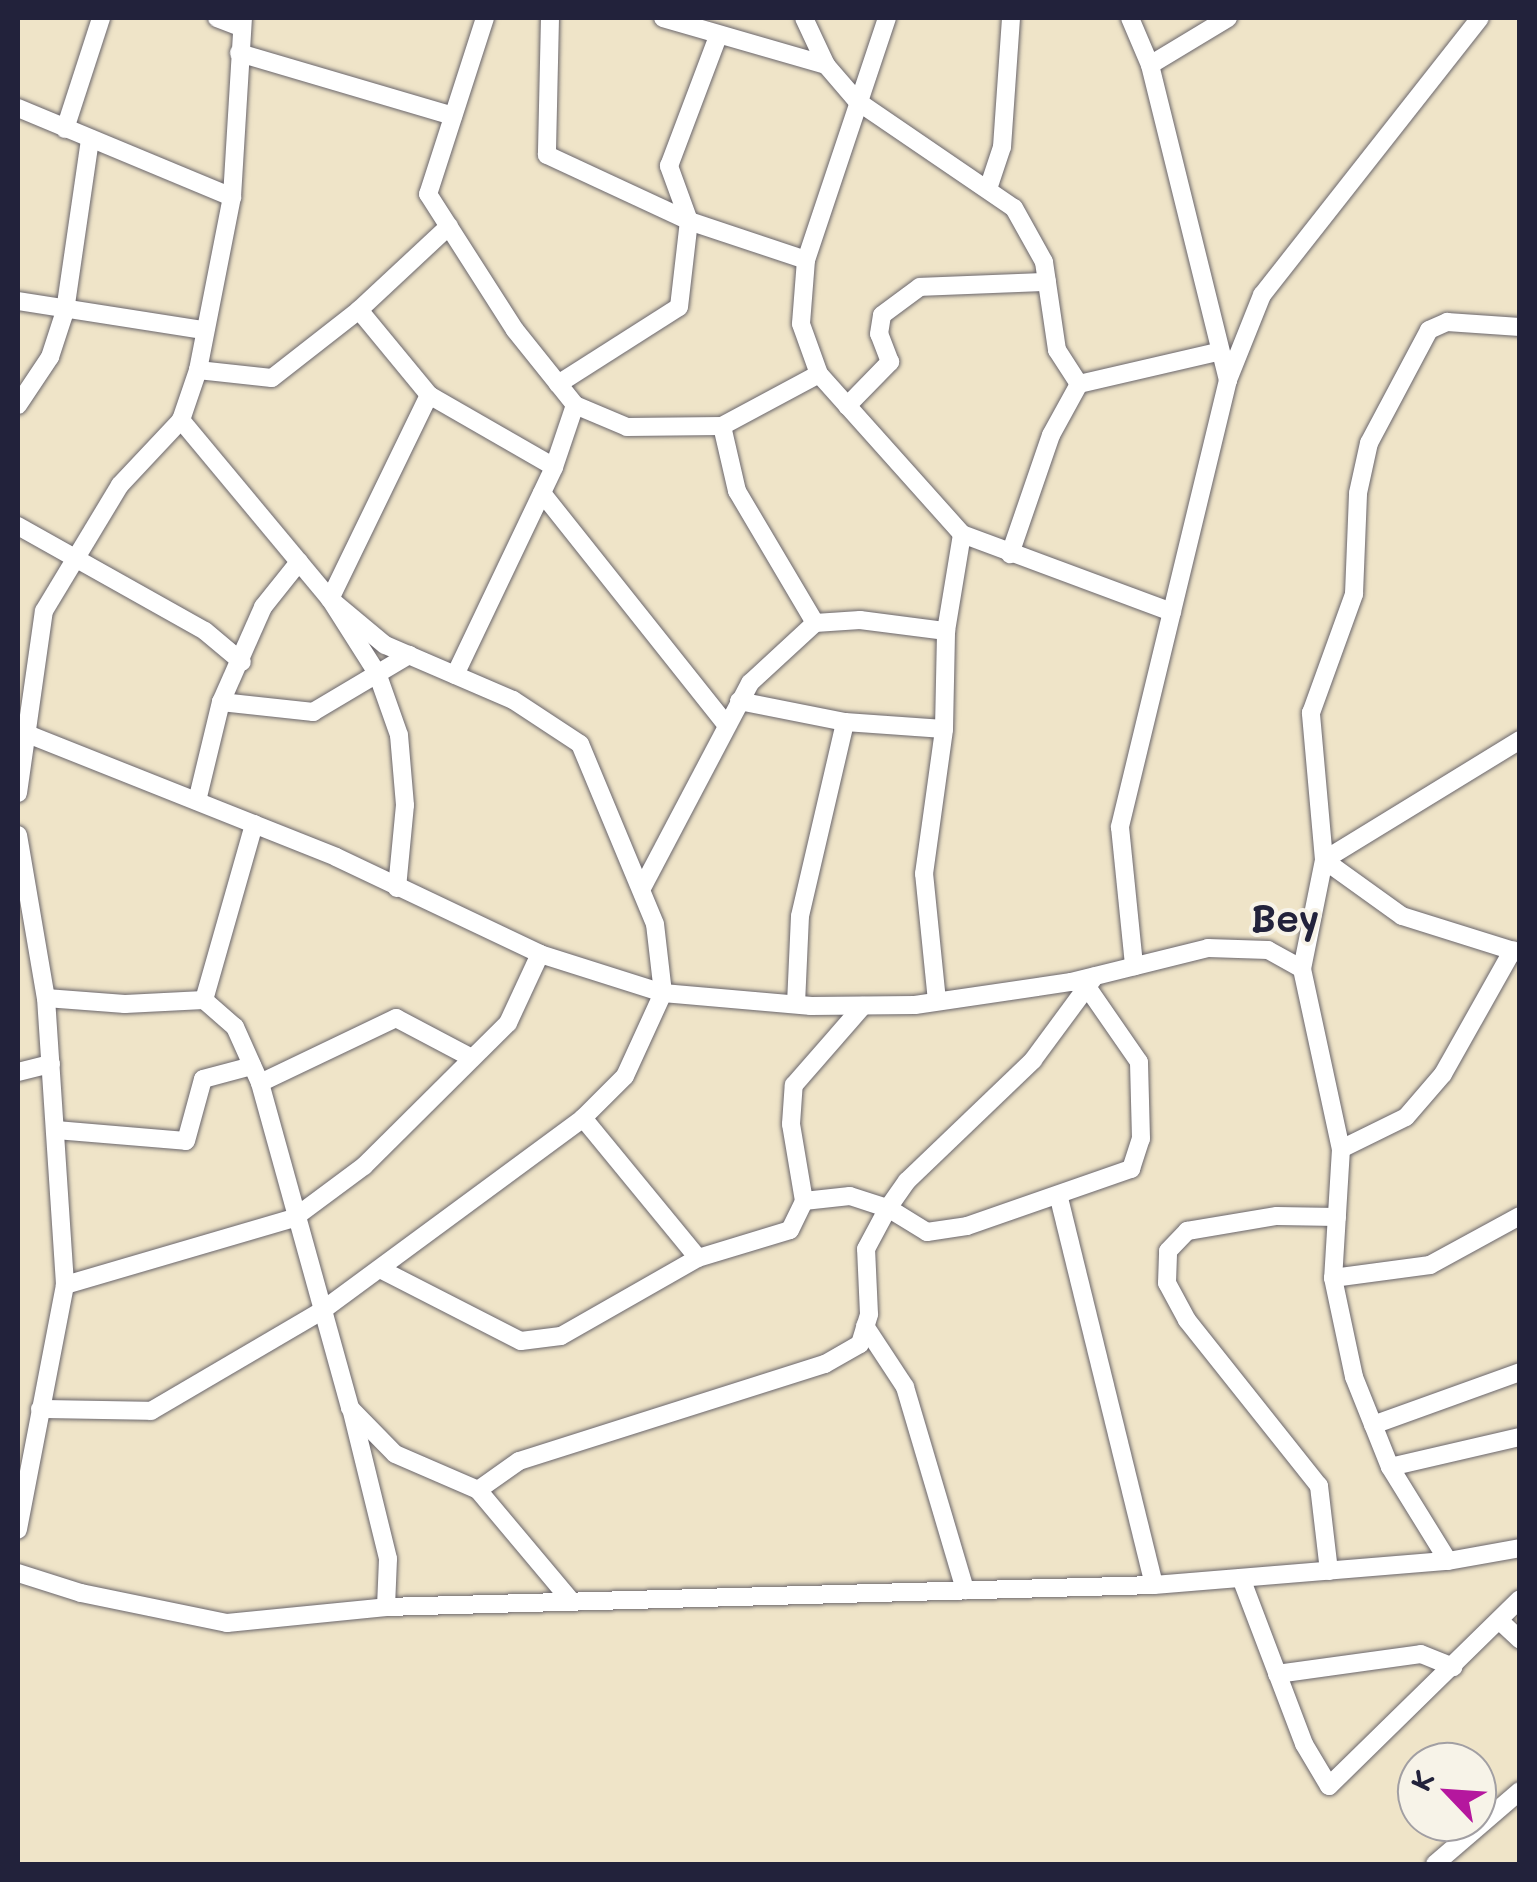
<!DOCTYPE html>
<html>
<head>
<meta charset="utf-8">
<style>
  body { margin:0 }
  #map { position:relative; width:1537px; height:1882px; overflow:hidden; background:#efe4c8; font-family:Mali,sans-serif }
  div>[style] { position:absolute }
  .roads { filter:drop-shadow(0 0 2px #6a666c) drop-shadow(0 0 2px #6a666c) }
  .minor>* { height:18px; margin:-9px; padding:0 9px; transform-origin:9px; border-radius:9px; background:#fff }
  span { translate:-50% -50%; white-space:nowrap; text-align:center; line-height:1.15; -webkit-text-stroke:8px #f7f3e8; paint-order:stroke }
  .district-label { font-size:38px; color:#22223b; font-weight:700 }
  .frame { position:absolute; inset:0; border:20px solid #22223b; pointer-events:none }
  .north { position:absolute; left:1397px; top:1742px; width:100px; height:100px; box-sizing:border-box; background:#f7f3e8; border:2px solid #a29fa3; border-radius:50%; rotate:295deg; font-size:28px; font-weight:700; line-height:40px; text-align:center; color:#22223b }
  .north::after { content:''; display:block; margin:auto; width:35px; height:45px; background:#b5179e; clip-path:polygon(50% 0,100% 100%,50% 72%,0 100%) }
</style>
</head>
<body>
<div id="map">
  <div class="roads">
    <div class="minor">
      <div style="left:217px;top:18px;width:26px;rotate:21deg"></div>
      <div style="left:485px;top:18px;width:185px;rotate:107.9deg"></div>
      <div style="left:428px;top:194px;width:161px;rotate:57.4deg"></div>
      <div style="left:515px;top:330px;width:96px;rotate:51.3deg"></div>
      <div style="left:575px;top:405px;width:56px;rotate:22.9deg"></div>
      <div style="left:627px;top:427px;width:95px;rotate:-0.6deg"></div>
      <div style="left:722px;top:426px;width:110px;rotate:-28.2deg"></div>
      <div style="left:550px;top:18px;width:137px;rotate:91.3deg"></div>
      <div style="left:547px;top:155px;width:157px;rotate:24.9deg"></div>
      <div style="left:689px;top:221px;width:123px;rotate:18.4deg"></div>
      <div style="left:663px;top:18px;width:170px;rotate:16.1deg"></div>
      <div style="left:826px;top:65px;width:48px;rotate:49.3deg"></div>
      <div style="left:857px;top:101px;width:190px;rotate:34.3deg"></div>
      <div style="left:1014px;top:208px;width:62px;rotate:60.9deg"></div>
      <div style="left:1044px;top:262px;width:89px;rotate:81.6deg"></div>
      <div style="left:1057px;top:350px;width:40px;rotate:57.1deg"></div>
      <div style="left:1079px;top:384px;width:58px;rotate:118.8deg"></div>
      <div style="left:1051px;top:435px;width:126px;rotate:109deg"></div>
      <div style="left:804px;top:18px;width:52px;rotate:64.9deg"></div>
      <div style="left:887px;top:18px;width:255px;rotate:108.5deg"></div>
      <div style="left:806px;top:260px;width:64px;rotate:94.5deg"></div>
      <div style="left:801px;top:324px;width:53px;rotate:70.2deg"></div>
      <div style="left:819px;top:374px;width:215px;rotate:48.2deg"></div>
      <div style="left:962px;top:534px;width:224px;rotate:20.4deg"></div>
      <div style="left:1130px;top:18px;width:51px;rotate:66.9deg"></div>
      <div style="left:1150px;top:65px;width:325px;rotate:76.1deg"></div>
      <div style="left:1228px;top:380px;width:460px;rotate:103.6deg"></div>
      <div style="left:1120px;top:827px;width:140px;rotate:84.2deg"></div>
      <div style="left:239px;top:53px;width:223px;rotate:16.4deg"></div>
      <div style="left:1150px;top:65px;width:91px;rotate:-31.1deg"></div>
      <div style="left:18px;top:108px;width:232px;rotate:22.6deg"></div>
      <div style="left:65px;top:129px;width:117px;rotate:-72deg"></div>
      <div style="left:988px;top:189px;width:44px;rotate:-71.6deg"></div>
      <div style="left:1002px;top:147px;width:129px;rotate:-86deg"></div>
      <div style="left:18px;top:301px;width:187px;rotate:8.9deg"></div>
      <div style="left:359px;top:310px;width:110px;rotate:50.5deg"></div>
      <div style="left:429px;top:395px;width:144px;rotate:29.9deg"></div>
      <div style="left:198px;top:370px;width:74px;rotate:6.2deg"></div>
      <div style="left:272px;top:378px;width:110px;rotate:-38deg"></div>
      <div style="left:359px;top:310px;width:123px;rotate:-43deg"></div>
      <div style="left:1228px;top:380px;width:92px;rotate:-68.2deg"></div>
      <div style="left:1262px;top:295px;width:352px;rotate:-51.8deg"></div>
      <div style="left:558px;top:384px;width:143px;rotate:-32.5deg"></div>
      <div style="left:679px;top:307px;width:87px;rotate:-83.4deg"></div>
      <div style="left:689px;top:221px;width:59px;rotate:-110deg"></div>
      <div style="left:669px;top:166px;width:139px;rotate:-69.3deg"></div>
      <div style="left:1079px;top:384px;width:143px;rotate:-13deg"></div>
      <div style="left:18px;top:405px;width:58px;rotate:-56.3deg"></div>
      <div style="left:50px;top:357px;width:48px;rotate:-71.9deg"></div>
      <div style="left:65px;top:311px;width:174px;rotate:-81.7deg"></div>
      <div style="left:847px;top:406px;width:62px;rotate:-45.7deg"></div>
      <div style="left:890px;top:362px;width:30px;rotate:-111deg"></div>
      <div style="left:879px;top:334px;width:19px;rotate:-81deg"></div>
      <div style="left:882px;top:315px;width:47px;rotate:-36.4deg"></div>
      <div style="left:920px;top:287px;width:127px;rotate:-2.3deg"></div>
      <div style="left:722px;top:426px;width:67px;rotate:77deg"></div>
      <div style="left:737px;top:491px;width:153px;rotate:59.4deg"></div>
      <div style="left:542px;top:493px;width:294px;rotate:51.5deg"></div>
      <div style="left:18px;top:526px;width:214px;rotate:29.3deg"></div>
      <div style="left:205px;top:631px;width:48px;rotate:40deg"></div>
      <div style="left:455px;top:675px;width:230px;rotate:-64.5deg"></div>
      <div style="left:554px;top:467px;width:65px;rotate:-71.3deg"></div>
      <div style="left:739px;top:701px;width:108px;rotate:11.2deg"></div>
      <div style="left:845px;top:722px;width:99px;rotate:4deg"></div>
      <div style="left:221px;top:702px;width:93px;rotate:6.2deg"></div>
      <div style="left:313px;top:712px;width:112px;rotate:-30.7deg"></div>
      <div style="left:30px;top:735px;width:329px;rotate:21.7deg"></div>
      <div style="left:336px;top:857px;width:226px;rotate:25.4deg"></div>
      <div style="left:540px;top:954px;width:129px;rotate:17.6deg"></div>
      <div style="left:663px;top:993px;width:149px;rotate:5deg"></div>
      <div style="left:811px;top:1006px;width:104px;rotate:-0.6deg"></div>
      <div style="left:915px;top:1005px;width:158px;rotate:-8.4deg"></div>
      <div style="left:1071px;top:982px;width:141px;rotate:-13.9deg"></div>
      <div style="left:1208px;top:948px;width:60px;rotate:1.9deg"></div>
      <div style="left:1268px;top:950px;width:39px;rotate:29deg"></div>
      <div style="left:1302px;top:969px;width:184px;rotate:77.8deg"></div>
      <div style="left:1341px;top:1149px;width:129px;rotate:93.5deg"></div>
      <div style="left:1333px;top:1278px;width:101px;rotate:78deg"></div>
      <div style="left:1354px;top:1377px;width:97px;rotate:68.2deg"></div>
      <div style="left:1390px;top:1467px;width:110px;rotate:58.3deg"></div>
      <div style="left:1520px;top:740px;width:230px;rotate:148.5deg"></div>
      <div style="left:1324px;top:860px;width:96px;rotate:35.7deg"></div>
      <div style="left:1402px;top:916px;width:124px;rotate:17.4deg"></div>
      <div style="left:18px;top:793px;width:184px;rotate:-81.9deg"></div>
      <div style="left:44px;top:611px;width:147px;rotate:-58.9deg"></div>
      <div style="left:120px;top:485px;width:89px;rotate:-46.8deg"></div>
      <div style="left:181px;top:420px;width:53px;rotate:-71.2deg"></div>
      <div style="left:198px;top:370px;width:176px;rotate:-78.9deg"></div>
      <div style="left:232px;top:197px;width:179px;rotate:-86.5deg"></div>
      <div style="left:197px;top:801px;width:102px;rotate:-76.4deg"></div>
      <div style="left:221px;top:702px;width:104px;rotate:-66.1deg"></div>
      <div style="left:263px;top:607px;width:58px;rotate:-51.3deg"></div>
      <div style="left:18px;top:835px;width:165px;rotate:80.3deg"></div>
      <div style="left:46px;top:998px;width:288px;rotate:86.2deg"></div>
      <div style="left:65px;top:1285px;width:249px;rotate:100.9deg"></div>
      <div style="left:397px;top:888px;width:83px;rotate:-84.5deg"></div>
      <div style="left:405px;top:805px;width:70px;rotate:-94.9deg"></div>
      <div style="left:399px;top:735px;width:66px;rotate:-109.5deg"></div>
      <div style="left:377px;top:673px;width:88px;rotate:-122.4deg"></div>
      <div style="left:330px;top:599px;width:227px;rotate:-64.1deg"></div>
      <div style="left:642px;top:888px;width:232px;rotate:-62.2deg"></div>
      <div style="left:750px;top:683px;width:88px;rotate:-42.7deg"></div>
      <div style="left:815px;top:623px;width:45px;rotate:-3.8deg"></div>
      <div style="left:860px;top:620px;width:87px;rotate:7.3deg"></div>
      <div style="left:1302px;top:969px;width:111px;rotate:-78.6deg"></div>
      <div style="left:1324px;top:860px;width:148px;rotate:-95.1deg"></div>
      <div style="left:1311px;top:713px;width:127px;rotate:-70.1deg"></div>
      <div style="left:1354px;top:594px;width:101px;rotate:-87.7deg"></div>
      <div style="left:1358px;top:493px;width:51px;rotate:-77.6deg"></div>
      <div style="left:1369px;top:443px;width:128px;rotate:-62deg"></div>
      <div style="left:1429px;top:330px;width:20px;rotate:-24deg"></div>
      <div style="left:1447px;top:322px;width:73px;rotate:3.9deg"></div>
      <div style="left:46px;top:998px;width:79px;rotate:4.3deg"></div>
      <div style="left:125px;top:1004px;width:79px;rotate:-2.9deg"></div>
      <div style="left:204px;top:1000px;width:183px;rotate:-74.1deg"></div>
      <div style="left:204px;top:1000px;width:41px;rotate:41.1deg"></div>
      <div style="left:235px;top:1027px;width:61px;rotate:65.9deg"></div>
      <div style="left:260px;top:1083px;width:337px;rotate:74.5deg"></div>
      <div style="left:350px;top:1408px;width:64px;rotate:45.6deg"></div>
      <div style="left:395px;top:1454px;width:90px;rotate:23.4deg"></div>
      <div style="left:478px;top:1490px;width:145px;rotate:50deg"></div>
      <div style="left:937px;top:1001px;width:128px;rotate:-95.8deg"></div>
      <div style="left:924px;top:874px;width:146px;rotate:-82.1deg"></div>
      <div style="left:944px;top:729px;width:98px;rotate:-88.8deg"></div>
      <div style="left:946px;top:631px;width:98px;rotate:-80.6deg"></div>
      <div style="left:796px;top:1004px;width:88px;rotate:-87.4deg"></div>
      <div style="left:800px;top:916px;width:199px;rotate:-76.9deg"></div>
      <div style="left:18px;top:1072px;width:34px;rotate:-14deg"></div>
      <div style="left:260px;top:1083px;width:151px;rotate:-25.5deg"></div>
      <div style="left:396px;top:1018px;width:84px;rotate:27.8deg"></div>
      <div style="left:583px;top:1118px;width:181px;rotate:50.6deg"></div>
      <div style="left:56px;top:1130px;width:130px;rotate:4.8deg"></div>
      <div style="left:186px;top:1141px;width:64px;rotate:-74.7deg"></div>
      <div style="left:203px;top:1079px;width:51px;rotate:-14.9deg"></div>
      <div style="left:1341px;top:1149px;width:72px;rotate:-26.2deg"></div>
      <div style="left:1406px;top:1117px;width:57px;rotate:-49.3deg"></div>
      <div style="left:1443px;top:1074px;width:142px;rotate:-60.6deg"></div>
      <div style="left:1059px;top:1198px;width:398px;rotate:76.2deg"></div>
      <div style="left:804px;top:1201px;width:46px;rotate:-6.2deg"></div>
      <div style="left:850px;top:1196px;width:40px;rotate:18deg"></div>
      <div style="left:888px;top:1208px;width:46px;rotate:31.6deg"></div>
      <div style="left:927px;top:1232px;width:40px;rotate:-8.5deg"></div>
      <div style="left:967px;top:1226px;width:174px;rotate:-19.2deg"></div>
      <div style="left:1131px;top:1169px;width:32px;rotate:-72deg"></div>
      <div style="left:1141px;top:1139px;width:77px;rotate:-91.5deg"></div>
      <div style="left:1139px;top:1062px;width:91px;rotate:-124.7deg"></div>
      <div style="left:380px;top:1269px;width:158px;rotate:27.1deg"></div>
      <div style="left:521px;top:1341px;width:40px;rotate:-7.1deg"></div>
      <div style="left:561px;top:1336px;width:158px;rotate:-29.7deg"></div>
      <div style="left:698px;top:1258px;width:96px;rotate:-16.9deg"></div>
      <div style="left:790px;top:1230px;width:32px;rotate:-64deg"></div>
      <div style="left:804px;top:1201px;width:78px;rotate:-99.6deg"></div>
      <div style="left:791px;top:1124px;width:39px;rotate:-86deg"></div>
      <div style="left:794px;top:1085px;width:105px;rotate:-48.9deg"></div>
      <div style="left:1333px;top:1278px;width:98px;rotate:-7.6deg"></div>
      <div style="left:1430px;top:1265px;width:102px;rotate:-28.6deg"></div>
      <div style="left:65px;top:1285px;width:239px;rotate:-16.3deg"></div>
      <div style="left:294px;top:1218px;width:87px;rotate:-36.6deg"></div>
      <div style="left:364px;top:1166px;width:203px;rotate:-44.8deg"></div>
      <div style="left:508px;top:1023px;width:76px;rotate:-65.1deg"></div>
      <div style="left:865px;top:1326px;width:73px;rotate:56.7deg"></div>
      <div style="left:905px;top:1387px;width:212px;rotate:73.5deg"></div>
      <div style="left:40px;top:1409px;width:111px;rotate:1deg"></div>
      <div style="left:151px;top:1411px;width:199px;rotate:-30.4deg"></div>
      <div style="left:323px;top:1310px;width:323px;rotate:-36.4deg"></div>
      <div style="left:583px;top:1118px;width:59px;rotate:-45deg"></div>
      <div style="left:625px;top:1076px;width:91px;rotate:-65.4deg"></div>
      <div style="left:663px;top:993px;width:69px;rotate:-96.6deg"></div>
      <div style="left:655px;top:924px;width:195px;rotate:-112.6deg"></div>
      <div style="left:580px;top:744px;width:80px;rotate:-146.7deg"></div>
      <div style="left:513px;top:700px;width:139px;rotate:-156.7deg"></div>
      <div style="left:385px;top:645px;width:72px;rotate:-140.1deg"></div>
      <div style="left:330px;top:599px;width:233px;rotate:-129.8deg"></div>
      <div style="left:352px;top:1412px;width:151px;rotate:76.2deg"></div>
      <div style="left:388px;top:1559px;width:48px;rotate:92.4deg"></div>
      <div style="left:1373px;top:1425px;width:156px;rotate:-19.8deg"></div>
      <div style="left:1390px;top:1467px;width:133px;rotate:-13deg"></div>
      <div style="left:478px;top:1490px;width:50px;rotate:-35.3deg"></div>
      <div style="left:519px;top:1461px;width:321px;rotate:-17.6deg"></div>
      <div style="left:825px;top:1364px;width:40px;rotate:-29.7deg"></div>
      <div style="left:860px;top:1344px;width:31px;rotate:-73deg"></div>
      <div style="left:869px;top:1314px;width:65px;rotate:-92.6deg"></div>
      <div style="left:866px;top:1249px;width:47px;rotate:-61.8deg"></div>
      <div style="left:888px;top:1208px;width:33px;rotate:-55deg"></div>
      <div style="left:907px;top:1181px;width:175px;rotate:-43.8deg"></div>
      <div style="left:1033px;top:1060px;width:104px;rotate:-53.6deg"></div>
      <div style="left:1329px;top:1571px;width:86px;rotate:-96.7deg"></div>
      <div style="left:1319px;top:1486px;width:212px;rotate:-128.5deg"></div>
      <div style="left:1187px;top:1320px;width:42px;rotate:-118.4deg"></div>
      <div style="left:1167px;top:1283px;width:32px;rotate:-88deg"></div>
      <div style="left:1168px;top:1251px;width:28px;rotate:-46deg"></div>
      <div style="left:1187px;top:1231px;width:91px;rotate:-9.5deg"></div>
      <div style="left:1277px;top:1216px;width:60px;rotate:1deg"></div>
      <div style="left:18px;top:1573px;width:66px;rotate:17.6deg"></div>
      <div style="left:81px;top:1593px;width:149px;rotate:11.6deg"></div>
      <div style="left:227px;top:1623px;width:160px;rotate:-5.7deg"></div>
      <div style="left:386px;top:1607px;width:768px;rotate:-1.64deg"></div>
      <div style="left:1154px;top:1585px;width:295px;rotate:-4.7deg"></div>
      <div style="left:1448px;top:1561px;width:73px;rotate:-10.2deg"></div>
      <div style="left:1241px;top:1578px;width:178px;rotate:69.2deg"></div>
      <div style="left:1304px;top:1744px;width:49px;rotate:59.2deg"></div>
      <div style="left:1329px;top:1786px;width:267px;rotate:-44.4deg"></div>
      <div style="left:1501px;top:1622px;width:26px;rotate:43deg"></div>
      <div style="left:1277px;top:1674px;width:145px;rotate:-7.9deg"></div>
      <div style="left:1421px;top:1654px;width:35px;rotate:22deg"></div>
      <div style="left:1435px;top:1864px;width:112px;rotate:-40.7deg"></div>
    </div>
  </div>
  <div class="district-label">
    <span style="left:1285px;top:918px">Bey</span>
  </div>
  <div class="frame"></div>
  <div class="north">K</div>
</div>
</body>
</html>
